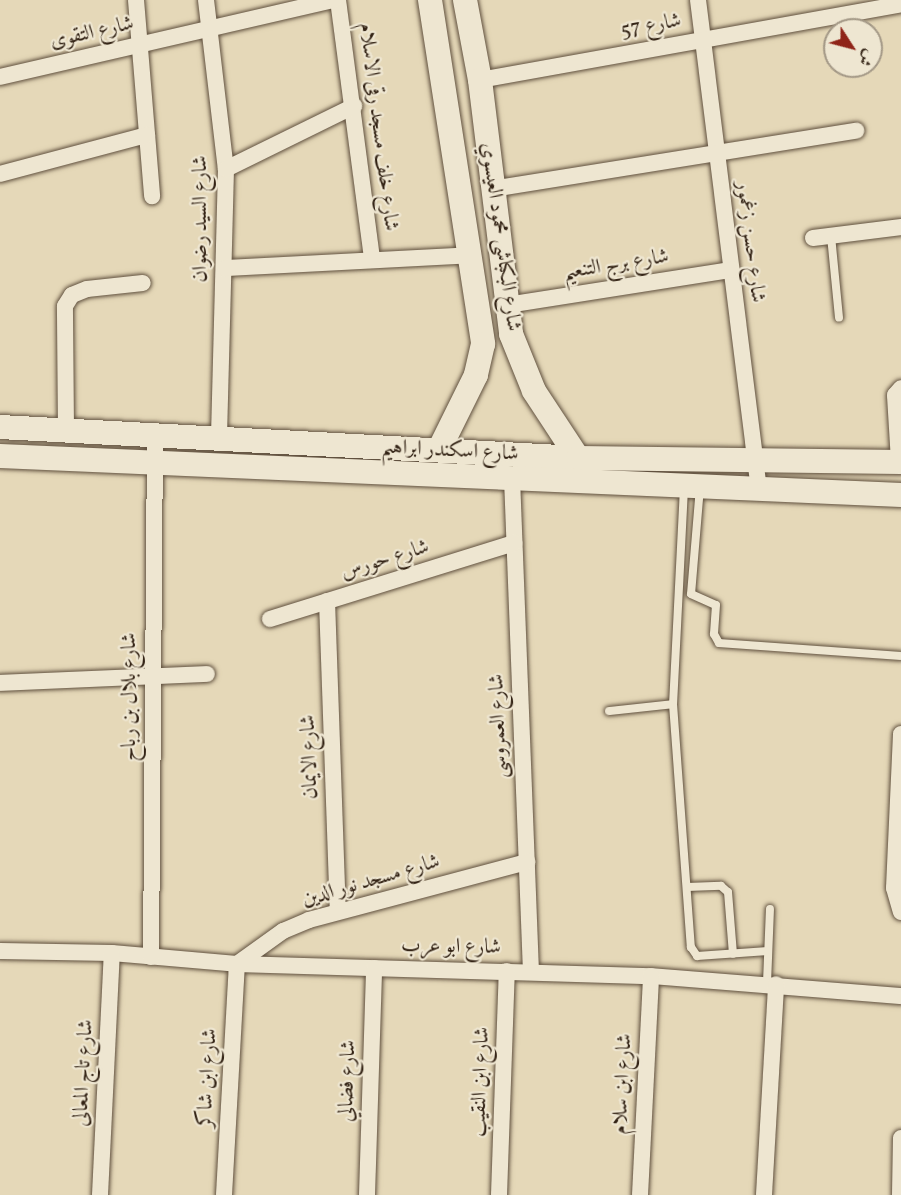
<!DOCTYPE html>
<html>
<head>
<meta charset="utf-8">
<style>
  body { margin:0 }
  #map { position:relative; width:901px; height:1195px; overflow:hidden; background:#e5d8b8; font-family:Vollkorn,Amiri,serif }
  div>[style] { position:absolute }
  .roads { filter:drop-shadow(0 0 2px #60503e) drop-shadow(0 0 2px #60503e) }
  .lane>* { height:8px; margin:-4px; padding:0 4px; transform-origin:4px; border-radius:4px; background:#eee6d1 }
  .street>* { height:16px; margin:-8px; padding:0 8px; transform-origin:8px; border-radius:8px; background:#eee6d1 }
  .secondary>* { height:24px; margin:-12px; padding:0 12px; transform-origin:12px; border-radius:12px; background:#eee6d1 }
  span { translate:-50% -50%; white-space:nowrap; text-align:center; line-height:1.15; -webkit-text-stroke:4.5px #eee6d1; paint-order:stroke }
  .street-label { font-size:21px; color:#332315 }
  .north { position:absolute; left:823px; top:18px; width:60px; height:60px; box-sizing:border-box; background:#eee6d1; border:2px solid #a39886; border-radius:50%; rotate:126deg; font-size:16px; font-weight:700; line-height:24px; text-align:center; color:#332315 }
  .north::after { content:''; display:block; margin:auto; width:21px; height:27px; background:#8f2418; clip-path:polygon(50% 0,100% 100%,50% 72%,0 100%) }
</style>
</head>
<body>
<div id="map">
  <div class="roads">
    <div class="lane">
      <div style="left:831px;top:236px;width:82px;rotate:84.4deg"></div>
      <div style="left:700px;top:487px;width:107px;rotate:94.8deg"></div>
      <div style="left:691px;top:594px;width:27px;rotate:24deg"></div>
      <div style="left:716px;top:605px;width:29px;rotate:94deg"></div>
      <div style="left:714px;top:634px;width:10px;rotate:61deg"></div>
      <div style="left:719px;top:643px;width:182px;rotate:4.1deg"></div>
      <div style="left:684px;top:488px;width:216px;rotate:92.9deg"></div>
      <div style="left:673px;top:704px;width:244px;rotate:85.8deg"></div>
      <div style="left:691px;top:947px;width:11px;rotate:56deg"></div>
      <div style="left:697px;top:956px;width:71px;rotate:-4deg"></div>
      <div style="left:609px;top:711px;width:64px;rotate:-6.2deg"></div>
      <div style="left:687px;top:887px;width:34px;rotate:-2deg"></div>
      <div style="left:721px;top:886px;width:9px;rotate:41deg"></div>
      <div style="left:728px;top:892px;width:62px;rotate:85.4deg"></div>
      <div style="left:767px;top:983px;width:74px;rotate:-87.7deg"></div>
    </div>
    <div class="street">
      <div style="left:136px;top:0;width:197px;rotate:85.3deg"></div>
      <div style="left:206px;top:0;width:170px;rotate:83.3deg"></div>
      <div style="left:226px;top:169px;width:269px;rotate:91.5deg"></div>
      <div style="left:338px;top:0;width:262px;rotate:82.5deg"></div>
      <div style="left:698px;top:0;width:493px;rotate:82.9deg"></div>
      <div style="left:0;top:77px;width:343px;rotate:-13deg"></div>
      <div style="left:480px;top:80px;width:428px;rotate:-10.2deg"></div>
      <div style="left:226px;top:169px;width:143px;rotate:-26.2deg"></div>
      <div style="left:0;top:174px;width:152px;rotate:-14.9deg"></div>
      <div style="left:492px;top:189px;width:369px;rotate:-9.1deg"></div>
      <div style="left:813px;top:238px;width:89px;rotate:-7.1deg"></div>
      <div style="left:225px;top:268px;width:247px;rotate:-3deg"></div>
      <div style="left:507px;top:305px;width:227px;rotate:-8.9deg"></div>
      <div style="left:66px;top:430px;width:124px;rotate:-90.5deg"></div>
      <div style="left:65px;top:306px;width:13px;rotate:-58deg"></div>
      <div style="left:72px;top:295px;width:16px;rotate:-22deg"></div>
      <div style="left:87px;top:289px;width:56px;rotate:-6.1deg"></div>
      <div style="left:899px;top:461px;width:66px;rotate:-93.5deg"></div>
      <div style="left:895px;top:395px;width:9px;rotate:-49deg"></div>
      <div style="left:512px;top:478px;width:494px;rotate:87.8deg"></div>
      <div style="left:327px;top:601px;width:309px;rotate:88deg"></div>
      <div style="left:270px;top:619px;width:256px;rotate:-17.3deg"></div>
      <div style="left:0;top:683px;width:207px;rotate:-2.5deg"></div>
      <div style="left:901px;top:734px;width:154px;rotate:92.6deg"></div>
      <div style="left:894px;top:888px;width:25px;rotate:74deg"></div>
      <div style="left:0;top:951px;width:112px;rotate:1deg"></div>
      <div style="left:112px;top:953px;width:125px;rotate:5deg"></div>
      <div style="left:237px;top:964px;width:414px;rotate:1.7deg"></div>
      <div style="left:651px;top:976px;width:251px;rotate:4.6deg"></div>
      <div style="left:151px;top:957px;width:519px;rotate:-89.56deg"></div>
      <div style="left:100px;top:1195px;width:242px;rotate:-87.2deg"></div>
      <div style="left:224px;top:1195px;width:231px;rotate:-86.8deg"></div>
      <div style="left:237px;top:964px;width:57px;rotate:-35.7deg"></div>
      <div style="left:283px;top:931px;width:28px;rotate:-23deg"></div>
      <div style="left:309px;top:920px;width:226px;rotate:-14.9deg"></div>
      <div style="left:367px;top:1195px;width:227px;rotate:-88.2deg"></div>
      <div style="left:499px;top:1195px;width:224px;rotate:-88deg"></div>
      <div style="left:640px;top:1195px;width:219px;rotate:-87.1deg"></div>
      <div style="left:764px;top:1195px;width:211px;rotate:-86.7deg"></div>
      <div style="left:900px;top:1195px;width:57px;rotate:-89deg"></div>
    </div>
    <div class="secondary">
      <div style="left:430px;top:0;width:348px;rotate:81.2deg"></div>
      <div style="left:483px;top:344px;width:32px;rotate:103deg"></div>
      <div style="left:476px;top:375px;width:84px;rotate:116.3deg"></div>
      <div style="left:465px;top:0;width:81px;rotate:79.4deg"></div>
      <div style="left:480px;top:80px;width:256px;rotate:83deg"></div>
      <div style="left:511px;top:334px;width:61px;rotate:68deg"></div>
      <div style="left:534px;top:391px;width:80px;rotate:56.7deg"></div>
      <div style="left:0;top:427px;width:579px;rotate:3.07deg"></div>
      <div style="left:578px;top:458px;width:323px;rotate:0.7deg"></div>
      <div style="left:0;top:456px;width:902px;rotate:2.48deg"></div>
    </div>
  </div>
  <div class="street-label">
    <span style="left:651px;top:26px;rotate:-10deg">شارع 57</span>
    <span style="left:92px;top:33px;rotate:-13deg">شارع التقوى</span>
    <span style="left:378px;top:127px;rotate:83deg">شارع خلف مسجد رقى الاسلام</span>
    <span style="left:201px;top:219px;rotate:-90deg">شارع السيد رضوان</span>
    <span style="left:500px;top:237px;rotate:82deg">شارع البكباشى محمود العيسوي</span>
    <span style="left:750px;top:242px;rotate:83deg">شارع حسن زغمور</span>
    <span style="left:616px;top:265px;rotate:-9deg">شارع برج التنعيم</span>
    <span style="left:450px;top:451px;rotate:3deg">شارع اسكندر ابراهيم</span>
    <span style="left:385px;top:560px;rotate:-17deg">شارع حورس</span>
    <span style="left:130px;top:697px;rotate:-90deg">شارع بلال بن رباح</span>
    <span style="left:499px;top:726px;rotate:-92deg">شارع العمروسى</span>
    <span style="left:310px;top:757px;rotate:-92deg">شارع الايمان</span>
    <span style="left:371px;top:881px;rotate:-16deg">شارع مسجد نور الدين</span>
    <span style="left:451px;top:947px;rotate:1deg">شارع ابو عرب</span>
    <span style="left:84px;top:1073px;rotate:-87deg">شارع تاج المعالى</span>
    <span style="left:208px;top:1078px;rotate:-87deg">شارع ابن شاكر</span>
    <span style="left:348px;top:1081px;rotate:-88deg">شارع فضالي</span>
    <span style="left:481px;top:1082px;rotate:-88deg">شارع ابن النقيب</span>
    <span style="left:623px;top:1084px;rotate:-87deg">شارع ابن سلام</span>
  </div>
  <div class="north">ش</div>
</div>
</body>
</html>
